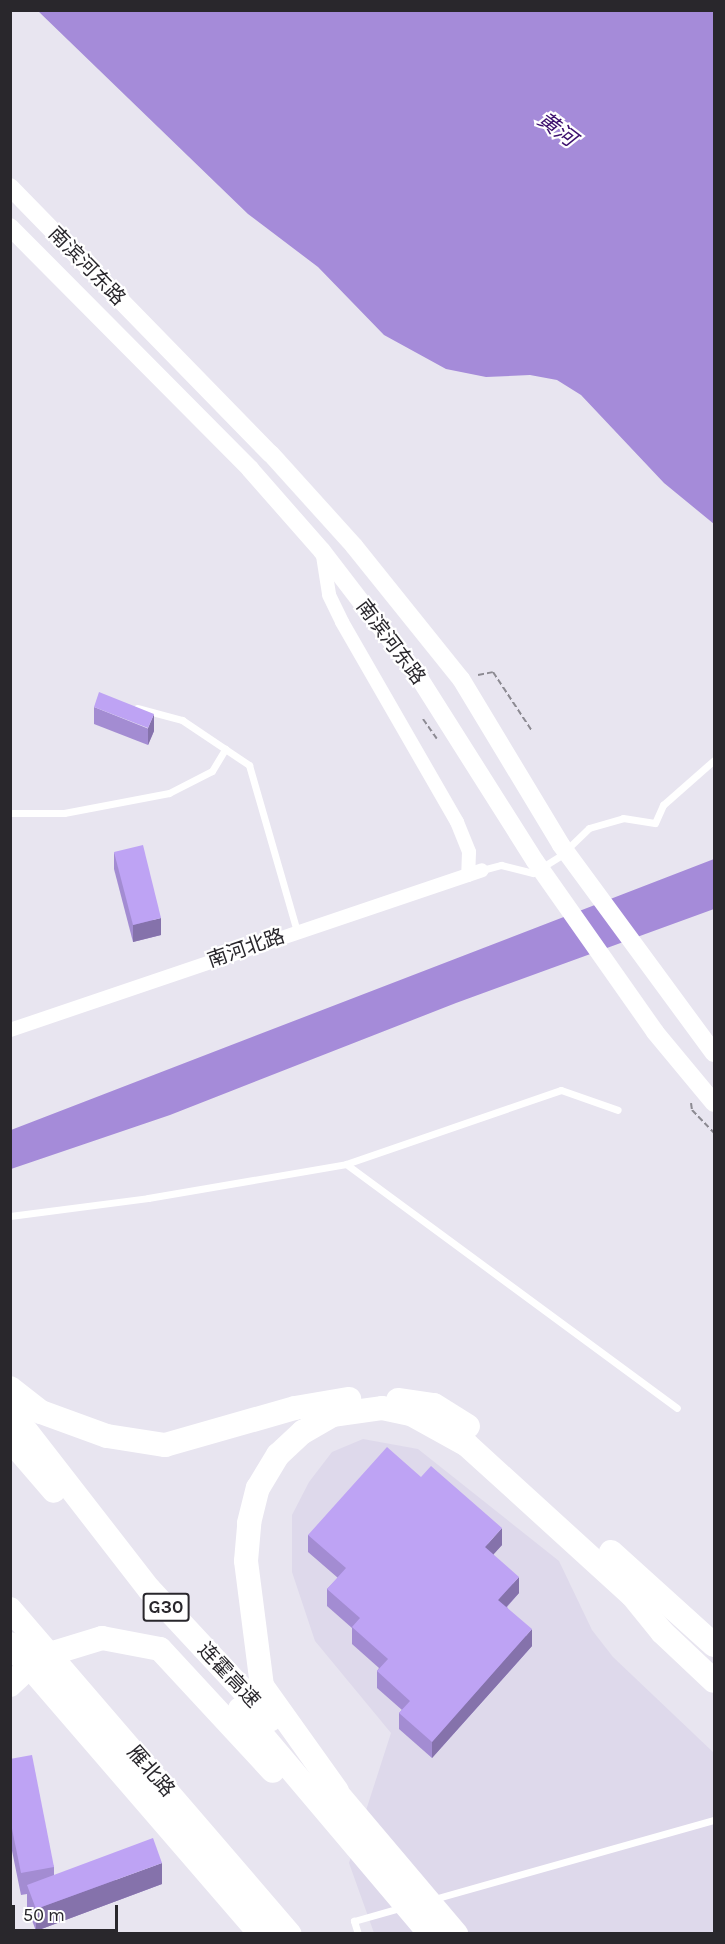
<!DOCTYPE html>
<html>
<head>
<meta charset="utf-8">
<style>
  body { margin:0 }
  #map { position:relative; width:725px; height:1944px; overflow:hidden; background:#e8e5f0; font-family:Karla,"Noto Sans SC",sans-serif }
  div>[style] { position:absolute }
  .built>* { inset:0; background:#ded9eb }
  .water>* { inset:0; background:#a58bd9 }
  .path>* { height:2px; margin-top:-1px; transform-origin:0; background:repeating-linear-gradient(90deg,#8c8a92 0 6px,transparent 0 9px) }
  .lane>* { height:7px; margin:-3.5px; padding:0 3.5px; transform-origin:3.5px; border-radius:3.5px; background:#fff }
  .street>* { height:14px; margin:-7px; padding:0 7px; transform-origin:7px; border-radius:7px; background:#fff }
  .secondary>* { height:18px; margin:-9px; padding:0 9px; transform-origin:9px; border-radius:9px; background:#fff }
  .highway>* { height:24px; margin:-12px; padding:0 12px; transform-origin:12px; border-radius:12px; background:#fff }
  .wall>* { inset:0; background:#a38cd2 }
  .shaded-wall>* { inset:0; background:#8572ab }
  .building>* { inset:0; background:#bea3f4 }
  span { translate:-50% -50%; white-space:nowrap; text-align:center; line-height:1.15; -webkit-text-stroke:4.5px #fff; paint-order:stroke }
  .shield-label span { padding:2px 4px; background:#fff; border:2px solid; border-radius:4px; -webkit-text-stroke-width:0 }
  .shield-label { font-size:18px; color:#29272c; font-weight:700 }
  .street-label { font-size:20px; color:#29272c }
  .water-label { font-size:21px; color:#3c0f6d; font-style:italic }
  .frame { position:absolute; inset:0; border:12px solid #29272c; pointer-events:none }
  .scale { position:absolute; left:12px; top:1905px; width:106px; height:27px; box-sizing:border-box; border:3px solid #29272c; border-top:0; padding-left:8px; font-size:18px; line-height:21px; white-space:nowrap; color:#29272c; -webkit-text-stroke:4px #fff; paint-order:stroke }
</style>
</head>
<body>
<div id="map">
  <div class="built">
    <div style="clip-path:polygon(363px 1439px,418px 1449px,559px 1561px,592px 1630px,613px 1657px,714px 1753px,714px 1933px,374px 1933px,349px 1863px,391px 1733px,315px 1641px,292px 1572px,292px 1515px,309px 1482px,332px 1452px)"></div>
  </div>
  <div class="water">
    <div style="clip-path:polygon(38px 11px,714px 11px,714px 524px,664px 483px,581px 395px,557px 380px,530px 375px,486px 377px,446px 369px,384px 335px,318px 267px,248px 214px)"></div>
    <div style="clip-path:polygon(714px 859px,714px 909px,456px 1003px,170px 1115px,11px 1169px,11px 1130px)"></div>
  </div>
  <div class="path">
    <div style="left:478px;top:675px;width:15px;rotate:-11deg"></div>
    <div style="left:493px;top:672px;width:71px;rotate:56.5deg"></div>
    <div style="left:423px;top:719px;width:24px;rotate:55deg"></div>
    <div style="left:691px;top:1103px;width:7px;rotate:82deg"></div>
    <div style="left:692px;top:1110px;width:32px;rotate:46deg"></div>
  </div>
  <div class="lane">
    <div style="left:137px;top:708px;width:47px;rotate:14.9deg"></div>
    <div style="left:182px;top:720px;width:81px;rotate:33.9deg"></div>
    <div style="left:249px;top:765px;width:173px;rotate:73.9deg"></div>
    <div style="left:10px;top:813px;width:54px"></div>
    <div style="left:64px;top:813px;width:107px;rotate:-10.8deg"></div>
    <div style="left:169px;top:793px;width:48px;rotate:-27.1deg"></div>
    <div style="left:212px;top:771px;width:26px;rotate:-59deg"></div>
    <div style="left:482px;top:870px;width:20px;rotate:-15deg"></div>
    <div style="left:501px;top:865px;width:33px;rotate:14deg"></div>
    <div style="left:533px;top:873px;width:32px;rotate:-32deg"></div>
    <div style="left:560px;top:856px;width:40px;rotate:-44deg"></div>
    <div style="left:589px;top:828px;width:35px;rotate:-16deg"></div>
    <div style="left:623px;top:818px;width:32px;rotate:9deg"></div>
    <div style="left:655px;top:823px;width:20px;rotate:-66deg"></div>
    <div style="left:663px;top:805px;width:68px;rotate:-41.4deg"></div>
    <div style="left:346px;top:1164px;width:411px;rotate:36.4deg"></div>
    <div style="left:10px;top:1216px;width:139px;rotate:-7.4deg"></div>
    <div style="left:148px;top:1198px;width:201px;rotate:-9.7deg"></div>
    <div style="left:346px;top:1164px;width:227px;rotate:-19deg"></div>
    <div style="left:561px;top:1090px;width:60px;rotate:19.3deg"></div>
    <div style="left:434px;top:1899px;width:291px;rotate:-15.8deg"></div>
    <div style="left:358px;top:1934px;width:14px;rotate:-107deg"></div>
    <div style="left:354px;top:1921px;width:48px;rotate:-15.8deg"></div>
  </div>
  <div class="street">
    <div style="left:323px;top:556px;width:39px;rotate:81deg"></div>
    <div style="left:329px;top:595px;width:30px;rotate:64deg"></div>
    <div style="left:342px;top:622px;width:231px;rotate:60.1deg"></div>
    <div style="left:457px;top:822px;width:32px;rotate:68deg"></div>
    <div style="left:469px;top:852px;width:23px;rotate:92deg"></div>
    <div style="left:10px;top:1030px;width:498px;rotate:-18.7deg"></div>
  </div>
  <div class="secondary">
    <div style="left:10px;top:187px;width:373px;rotate:45.7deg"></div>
    <div style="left:271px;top:454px;width:124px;rotate:47.9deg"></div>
    <div style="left:354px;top:546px;width:171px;rotate:51.2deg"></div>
    <div style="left:461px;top:679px;width:194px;rotate:58.9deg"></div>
    <div style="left:561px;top:845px;width:258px;rotate:53.7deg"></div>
    <div style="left:10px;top:227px;width:341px;rotate:45.2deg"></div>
    <div style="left:250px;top:469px;width:109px;rotate:48.7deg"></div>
    <div style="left:322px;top:551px;width:158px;rotate:52.5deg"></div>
    <div style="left:418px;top:676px;width:219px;rotate:57.7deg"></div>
    <div style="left:535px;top:861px;width:209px;rotate:54.9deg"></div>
    <div style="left:655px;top:1032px;width:92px;rotate:50.3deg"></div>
  </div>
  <div class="highway">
    <div style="left:10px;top:1388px;width:39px;rotate:38deg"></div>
    <div style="left:41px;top:1412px;width:70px;rotate:20deg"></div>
    <div style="left:107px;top:1436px;width:59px;rotate:8.8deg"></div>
    <div style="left:165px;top:1445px;width:135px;rotate:-15.9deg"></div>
    <div style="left:295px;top:1408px;width:55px;rotate:-9.5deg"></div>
    <div style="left:398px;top:1400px;width:36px;rotate:8deg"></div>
    <div style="left:434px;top:1405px;width:40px;rotate:32deg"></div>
    <div style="left:10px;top:1410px;width:227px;rotate:52.2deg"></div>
    <div style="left:149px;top:1589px;width:178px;rotate:47.1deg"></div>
    <div style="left:10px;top:1440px;width:67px;rotate:49.2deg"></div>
    <div style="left:611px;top:1552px;width:139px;rotate:42.1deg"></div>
    <div style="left:10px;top:1609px;width:429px;rotate:49.3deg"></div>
    <div style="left:10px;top:1644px;width:383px;rotate:49.2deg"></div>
    <div style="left:10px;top:1685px;width:41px;rotate:-43deg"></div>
    <div style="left:40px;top:1657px;width:65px;rotate:-17deg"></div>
    <div style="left:102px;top:1638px;width:59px;rotate:10.7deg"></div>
    <div style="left:160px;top:1649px;width:166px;rotate:47.2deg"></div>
    <div style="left:240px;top:1709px;width:294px;rotate:49.8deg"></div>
    <div style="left:326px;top:1780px;width:202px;rotate:49.8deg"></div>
    <div style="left:337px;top:1791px;width:129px;rotate:-125.5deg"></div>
    <div style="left:262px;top:1686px;width:126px;rotate:-97.3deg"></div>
    <div style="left:246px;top:1561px;width:38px;rotate:-85deg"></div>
    <div style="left:249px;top:1523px;width:36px;rotate:-76deg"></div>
    <div style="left:258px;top:1488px;width:39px;rotate:-59deg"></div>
    <div style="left:278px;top:1455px;width:34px;rotate:-43deg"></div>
    <div style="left:303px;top:1432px;width:34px;rotate:-30deg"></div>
    <div style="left:332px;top:1415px;width:50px;rotate:-8deg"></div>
    <div style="left:382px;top:1408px;width:30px;rotate:12deg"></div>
    <div style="left:411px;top:1414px;width:64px;rotate:29deg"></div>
    <div style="left:467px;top:1445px;width:223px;rotate:42.3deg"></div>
    <div style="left:632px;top:1595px;width:48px;rotate:51deg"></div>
    <div style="left:662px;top:1632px;width:71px;rotate:43.3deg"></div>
  </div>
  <div class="wall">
    <div style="clip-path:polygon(94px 707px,154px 731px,148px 745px,94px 724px)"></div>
    <div style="clip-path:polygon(114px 852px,161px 935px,133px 942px,114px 869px)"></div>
    <div style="clip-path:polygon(308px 1535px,502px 1545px,493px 1554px,519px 1593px,507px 1607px,532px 1646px,432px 1758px,399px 1729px,399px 1713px,402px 1710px,377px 1688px,377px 1671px,379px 1668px,352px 1644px,352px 1628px,327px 1606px,327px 1589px,338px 1578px,308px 1552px)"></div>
    <div style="clip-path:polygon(10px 1759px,54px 1867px,54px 1875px,162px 1884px,36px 1931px,27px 1907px,27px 1894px,21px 1895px,10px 1841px)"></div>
  </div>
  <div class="shaded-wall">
    <div style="clip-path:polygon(154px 714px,154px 731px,148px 745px,148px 728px)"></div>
    <div style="clip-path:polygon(161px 918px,161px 935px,133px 942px,133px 925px)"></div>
    <div style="clip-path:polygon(502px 1528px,502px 1545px,485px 1564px,485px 1547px)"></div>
    <div style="clip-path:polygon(519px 1577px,519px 1593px,498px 1616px,498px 1600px)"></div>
    <div style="clip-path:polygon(532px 1629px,532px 1646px,432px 1758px,432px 1742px)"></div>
    <div style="clip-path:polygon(162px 1863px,162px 1884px,36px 1931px,36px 1909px)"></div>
  </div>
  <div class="building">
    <div style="clip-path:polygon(99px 692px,154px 714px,148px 728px,94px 707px)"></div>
    <div style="clip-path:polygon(143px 845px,161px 918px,133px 925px,114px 852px)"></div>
    <div style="clip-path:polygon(387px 1447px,421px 1477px,431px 1466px,502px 1528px,485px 1547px,519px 1577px,498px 1600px,532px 1629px,432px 1742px,399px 1713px,410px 1701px,377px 1671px,388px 1659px,352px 1627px,360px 1618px,327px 1589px,346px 1568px,308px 1535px)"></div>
    <div style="clip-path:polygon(32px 1755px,54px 1867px,21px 1873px,10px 1819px,10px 1759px)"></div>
    <div style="clip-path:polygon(153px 1838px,162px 1863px,36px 1909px,27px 1885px)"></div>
  </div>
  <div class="shield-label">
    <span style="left:166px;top:1607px">G30</span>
  </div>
  <div class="street-label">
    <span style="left:87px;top:266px;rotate:46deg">南滨河东路</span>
    <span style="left:391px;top:642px;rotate:53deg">南滨河东路</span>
    <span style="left:246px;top:948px;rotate:-19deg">南河北路</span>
    <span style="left:229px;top:1675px;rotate:47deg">连霍高速</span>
    <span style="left:151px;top:1771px;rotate:49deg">雁北路</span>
  </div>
  <div class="water-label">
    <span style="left:557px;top:129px;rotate:37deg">黄河</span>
  </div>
  <div class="frame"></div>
  <div class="scale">50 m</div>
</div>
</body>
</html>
